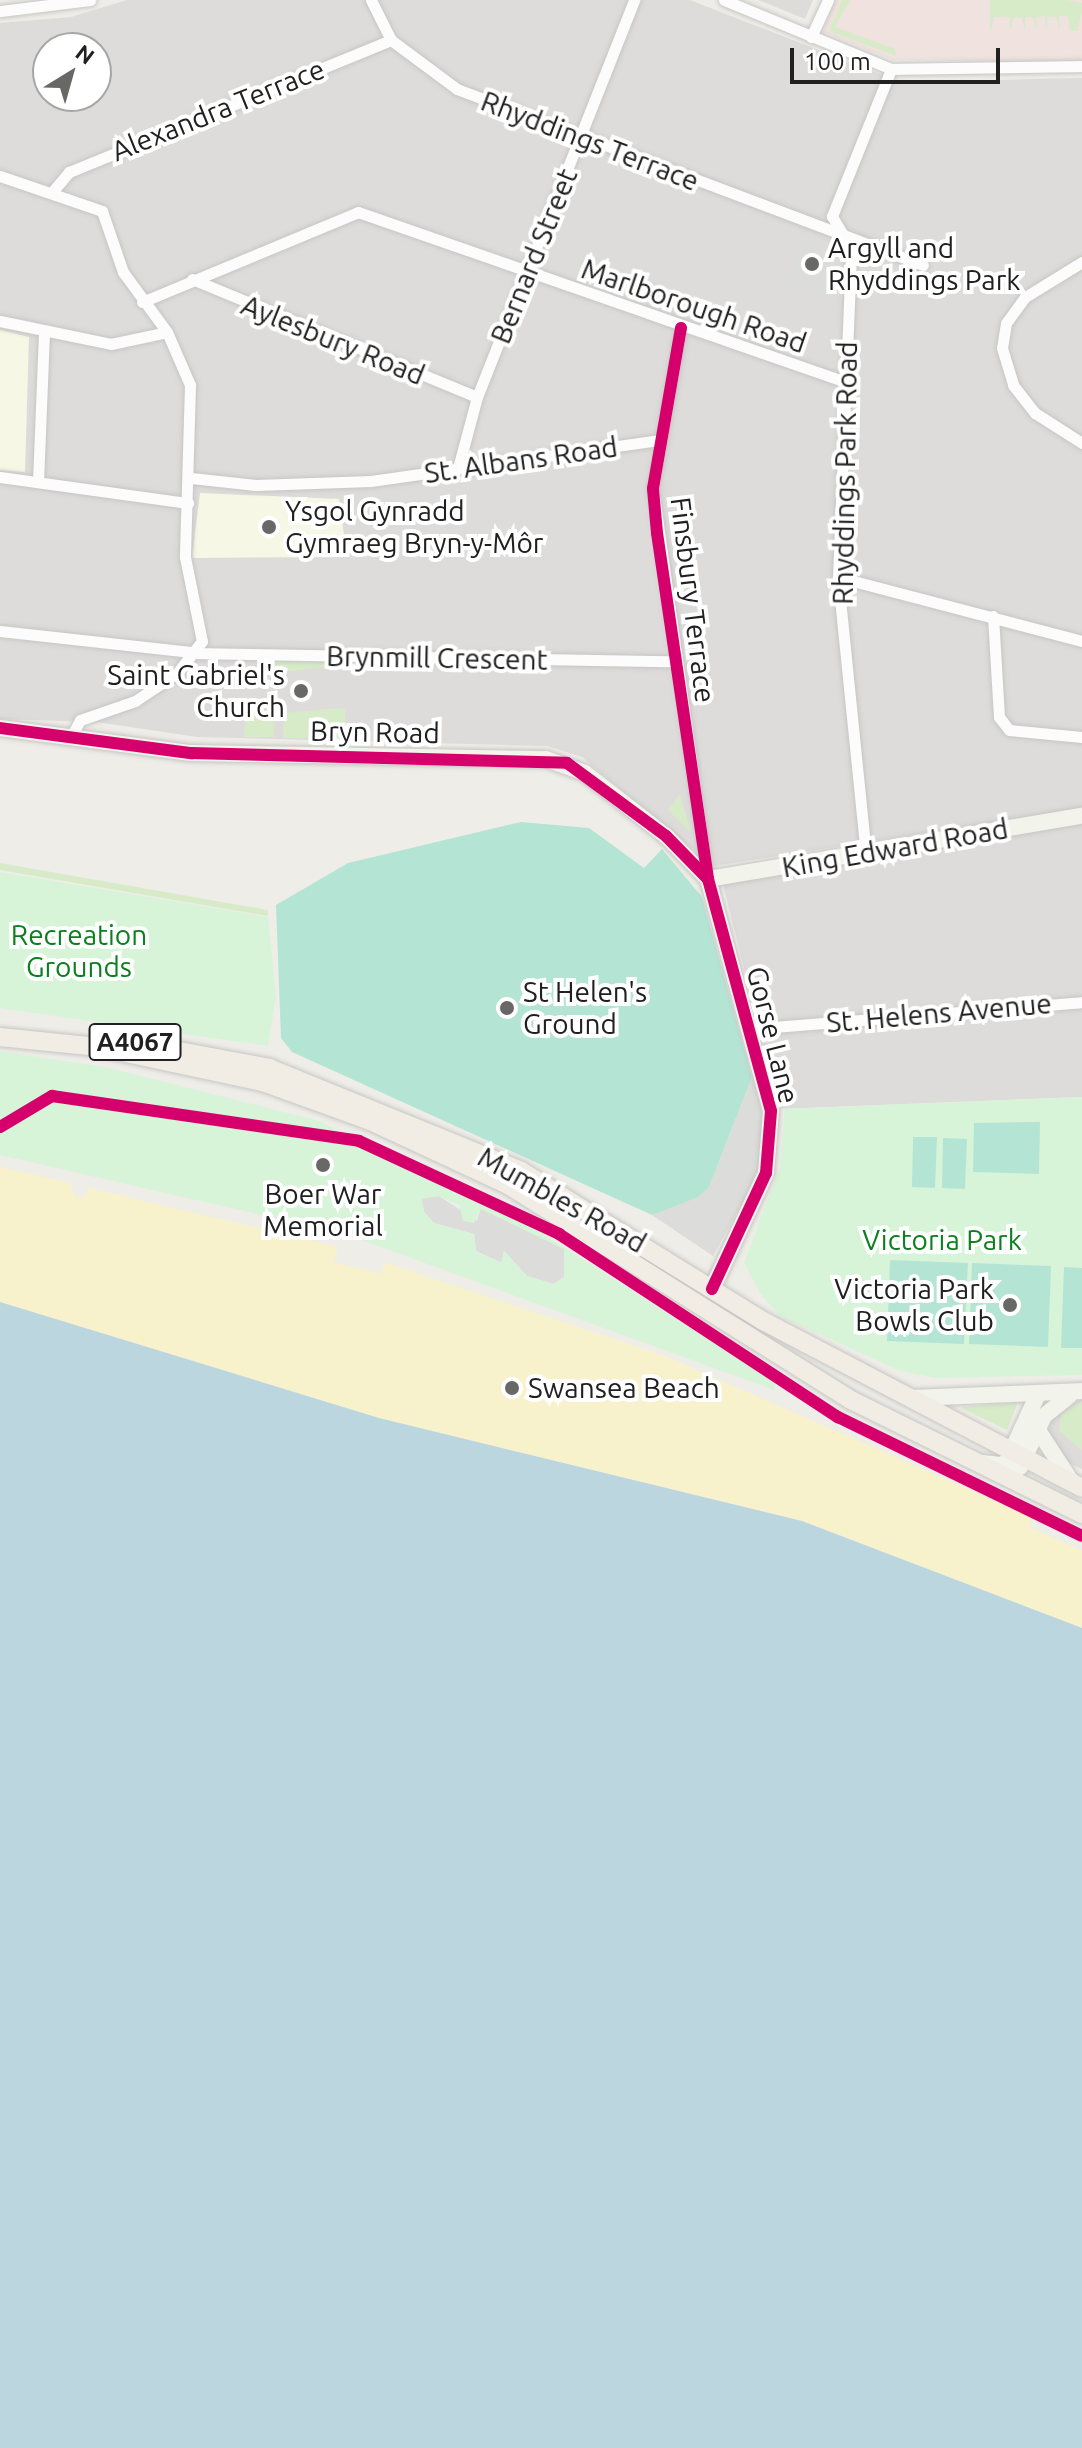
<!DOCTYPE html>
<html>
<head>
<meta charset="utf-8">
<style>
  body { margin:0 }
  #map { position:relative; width:1082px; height:2448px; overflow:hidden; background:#eeede8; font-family:Ubuntu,sans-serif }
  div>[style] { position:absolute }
  .residential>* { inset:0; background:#dddcda }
  .commercial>* { inset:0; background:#f0e2de }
  .education>* { inset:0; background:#f6f7e4 }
  .religious>* { inset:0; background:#dcdcda }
  .grass>* { inset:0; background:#d7ebc8 }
  .sand>* { inset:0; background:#f7f2cc }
  .park>* { inset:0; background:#d7f4d9 }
  .pitch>* { inset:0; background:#b4e5d4 }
  .water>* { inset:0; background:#bcd6e0 }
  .roads { filter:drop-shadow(0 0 2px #c7c6c4) drop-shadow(0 0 2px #c7c6c4) }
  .street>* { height:11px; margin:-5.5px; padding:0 5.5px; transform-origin:5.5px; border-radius:5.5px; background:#fcfcfc }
  .secondary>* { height:16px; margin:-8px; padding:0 8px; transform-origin:8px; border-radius:8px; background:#f2f4eb }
  .primary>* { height:18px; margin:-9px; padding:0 9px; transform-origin:9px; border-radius:9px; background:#f1ede5 }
  .cycleway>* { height:12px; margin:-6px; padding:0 6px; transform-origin:6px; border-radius:6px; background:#d6006c }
  .dots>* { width:22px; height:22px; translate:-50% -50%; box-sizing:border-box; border:4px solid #fff; border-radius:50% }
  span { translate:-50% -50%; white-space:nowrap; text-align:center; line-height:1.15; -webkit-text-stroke:8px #fff; paint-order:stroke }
  .shield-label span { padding:2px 6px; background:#fff; border:2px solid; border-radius:6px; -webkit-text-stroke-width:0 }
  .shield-label { font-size:26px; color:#202020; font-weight:700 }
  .street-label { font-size:28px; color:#202020 }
  .poi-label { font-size:28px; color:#202020 }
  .left { translate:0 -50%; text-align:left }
  .right { translate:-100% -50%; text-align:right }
  .park-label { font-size:28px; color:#0c7f21 }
  .north { position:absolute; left:32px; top:32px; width:80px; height:80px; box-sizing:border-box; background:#fff; border:2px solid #a6a6a6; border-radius:50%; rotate:37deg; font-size:22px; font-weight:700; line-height:32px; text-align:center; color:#202020 }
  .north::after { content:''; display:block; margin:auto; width:28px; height:36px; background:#686866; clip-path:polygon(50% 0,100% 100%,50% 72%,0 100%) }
  .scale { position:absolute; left:790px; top:48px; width:210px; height:36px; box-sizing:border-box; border:4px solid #202020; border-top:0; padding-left:10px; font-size:24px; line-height:28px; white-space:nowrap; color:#202020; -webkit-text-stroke:6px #fff; paint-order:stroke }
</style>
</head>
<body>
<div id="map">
  <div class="residential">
    <div style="clip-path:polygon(evenodd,127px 0,690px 0,900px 82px,1082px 78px,1082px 808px,714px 866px,582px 757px,547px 746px,197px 737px,97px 722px,0 719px,0 23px,71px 17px,127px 0,48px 48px,96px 48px,96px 96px,48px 96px,48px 48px)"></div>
    <div style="clip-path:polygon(758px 0,813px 0,805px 19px)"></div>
    <div style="clip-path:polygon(1082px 824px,1082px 1097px,779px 1109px,723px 884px)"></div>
    <div style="clip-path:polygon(1082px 1398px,1082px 1469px,1064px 1461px,1047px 1436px,1050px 1421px)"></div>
  </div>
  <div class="commercial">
    <div style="clip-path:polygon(835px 0,1082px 0,1082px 62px,893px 60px,823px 32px)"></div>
  </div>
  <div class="education">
    <div style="clip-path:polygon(0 330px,29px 337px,25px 472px,0 470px)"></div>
    <div style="clip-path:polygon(200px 493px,339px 499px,347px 557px,192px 558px)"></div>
  </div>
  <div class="religious">
    <div style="clip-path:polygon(802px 238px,836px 251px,834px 303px,781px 290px)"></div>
    <div style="clip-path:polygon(752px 1077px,762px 1112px,761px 1169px,713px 1256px,652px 1215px,709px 1187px)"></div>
    <div style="clip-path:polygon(439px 1196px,477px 1221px,481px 1208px,565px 1249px,564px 1277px,554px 1284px,527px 1276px,504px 1251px,502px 1263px,476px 1251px,474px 1234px,434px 1223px,424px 1212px,421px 1198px)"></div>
  </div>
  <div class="grass">
    <div style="clip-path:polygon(842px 0,850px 0,835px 27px,895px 49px,896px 56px,829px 31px)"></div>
    <div style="clip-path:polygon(990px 0,1067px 0,1082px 3px,1082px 12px,1077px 31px,1070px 31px,1068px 16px,1059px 16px,1060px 31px,1056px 17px,1048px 17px,1046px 31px,1045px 16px,1036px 17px,1037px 31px,1033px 17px,1025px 17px,1025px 31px,1022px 18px,1014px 17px,1010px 31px,1010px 17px,994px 17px,990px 32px)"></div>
    <div style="clip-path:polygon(252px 658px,342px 658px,342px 665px,275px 673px)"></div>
    <div style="clip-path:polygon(245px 704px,275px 713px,274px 737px,244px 737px)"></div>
    <div style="clip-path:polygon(339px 708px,345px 709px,345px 739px,283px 738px,284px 713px)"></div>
    <div style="clip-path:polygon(680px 794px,691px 833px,668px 810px)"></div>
    <div style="clip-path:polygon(0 863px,268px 910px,268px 916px,0 870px)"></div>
    <div style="clip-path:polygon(1082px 1401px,1082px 1450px,1059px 1431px,1061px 1415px)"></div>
    <div style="clip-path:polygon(1018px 1402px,1007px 1430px,961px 1408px,962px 1407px)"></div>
  </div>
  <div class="sand">
    <div style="clip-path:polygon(0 1167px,70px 1183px,74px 1196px,83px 1198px,89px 1188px,338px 1247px,334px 1262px,380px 1274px,384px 1262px,665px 1356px,1032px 1517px,1029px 1527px,1082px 1551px,1082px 1628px,802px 1521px,379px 1418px,0 1302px)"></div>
  </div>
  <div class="park">
    <div style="clip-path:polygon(0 872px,268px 917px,276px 997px,268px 1046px,0 1008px)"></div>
    <div style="clip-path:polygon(evenodd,0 1051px,105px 1067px,319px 1121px,520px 1219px,776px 1383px,774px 1390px,348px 1235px,0 1155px,0 1051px,438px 1196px,459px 1205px,463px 1221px,474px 1223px,481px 1209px,564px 1249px,564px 1277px,553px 1284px,527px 1276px,504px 1251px,501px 1263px,476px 1252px,474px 1234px,434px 1223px,424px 1212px,422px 1199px,438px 1196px)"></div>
    <div style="clip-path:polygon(1082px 1097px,1082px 1375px,935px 1378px,898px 1370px,780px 1316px,760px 1293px,744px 1262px,780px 1168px,785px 1109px)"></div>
  </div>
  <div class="pitch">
    <div style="clip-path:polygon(521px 822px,589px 828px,644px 868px,662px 849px,702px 897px,752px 1077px,709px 1187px,698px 1197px,652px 1215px,292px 1052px,281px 1038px,276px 905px,348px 863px)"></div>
    <div style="clip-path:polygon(1040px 1122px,1039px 1174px,973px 1172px,974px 1123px)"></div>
    <div style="clip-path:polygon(913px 1137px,937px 1137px,935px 1188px,912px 1187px)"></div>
    <div style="clip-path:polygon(943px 1138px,967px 1139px,965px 1189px,942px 1188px)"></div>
    <div style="clip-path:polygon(890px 1260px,968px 1263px,964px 1344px,887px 1341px)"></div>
    <div style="clip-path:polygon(972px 1263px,1051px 1266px,1048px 1347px,969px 1344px)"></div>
    <div style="clip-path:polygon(1064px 1267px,1082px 1268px,1082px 1348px,1061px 1348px)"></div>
  </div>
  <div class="water">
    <div style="clip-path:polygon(0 1302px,379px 1418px,802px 1521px,1082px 1628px,1082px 2448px,0 2448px)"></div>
  </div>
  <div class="roads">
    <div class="street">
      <div style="left:371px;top:0;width:45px;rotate:63.4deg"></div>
      <div style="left:391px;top:40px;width:82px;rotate:36.6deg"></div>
      <div style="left:457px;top:89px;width:498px;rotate:20.7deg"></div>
      <div style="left:724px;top:0;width:181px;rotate:22.4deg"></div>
      <div style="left:891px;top:69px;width:191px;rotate:-0.9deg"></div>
      <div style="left:0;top:11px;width:91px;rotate:-7deg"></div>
      <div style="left:811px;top:37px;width:41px;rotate:-65.3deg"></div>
      <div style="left:0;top:176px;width:108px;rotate:18.9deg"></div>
      <div style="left:102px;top:211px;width:65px;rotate:71deg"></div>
      <div style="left:123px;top:272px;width:74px;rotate:53.7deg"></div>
      <div style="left:167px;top:332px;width:58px;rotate:66.5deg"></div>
      <div style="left:190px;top:385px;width:172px;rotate:91.7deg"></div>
      <div style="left:185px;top:557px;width:86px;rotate:78.6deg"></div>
      <div style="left:202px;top:641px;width:41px;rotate:128deg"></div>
      <div style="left:177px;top:673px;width:50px;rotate:146.3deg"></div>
      <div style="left:135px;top:701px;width:58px;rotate:160.9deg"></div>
      <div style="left:80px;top:720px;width:17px;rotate:118deg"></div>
      <div style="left:53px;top:191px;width:25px;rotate:-50deg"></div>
      <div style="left:69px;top:172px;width:348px;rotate:-22.3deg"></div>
      <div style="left:1082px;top:262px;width:67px;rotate:148.4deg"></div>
      <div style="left:1025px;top:297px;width:32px;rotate:126deg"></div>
      <div style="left:1006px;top:323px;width:25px;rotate:99deg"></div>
      <div style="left:1002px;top:348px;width:39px;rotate:73deg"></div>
      <div style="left:1013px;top:385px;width:36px;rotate:52deg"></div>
      <div style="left:1035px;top:413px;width:56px;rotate:32.6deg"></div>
      <div style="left:192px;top:279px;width:308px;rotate:22.5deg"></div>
      <div style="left:142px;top:302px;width:234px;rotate:-22.6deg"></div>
      <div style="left:358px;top:212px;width:517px;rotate:19.21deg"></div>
      <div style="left:0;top:321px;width:113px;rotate:11.7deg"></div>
      <div style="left:111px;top:344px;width:57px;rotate:-12.1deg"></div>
      <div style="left:681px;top:328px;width:163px;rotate:99.9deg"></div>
      <div style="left:653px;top:489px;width:393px;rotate:82deg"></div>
      <div style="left:458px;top:468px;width:73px;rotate:-75deg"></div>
      <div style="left:477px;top:397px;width:427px;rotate:-68.4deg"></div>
      <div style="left:0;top:477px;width:190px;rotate:7.9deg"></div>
      <div style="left:191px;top:478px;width:65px;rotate:6.1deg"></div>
      <div style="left:256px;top:485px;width:115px;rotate:-2deg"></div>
      <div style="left:371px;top:481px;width:292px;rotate:-8.1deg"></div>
      <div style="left:38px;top:482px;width:151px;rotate:-87.7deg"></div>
      <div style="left:838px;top:577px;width:252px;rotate:14.7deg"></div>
      <div style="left:993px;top:616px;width:101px;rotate:86.6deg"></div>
      <div style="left:999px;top:717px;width:16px;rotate:52deg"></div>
      <div style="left:1009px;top:730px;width:73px;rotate:5.5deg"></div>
      <div style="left:0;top:631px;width:199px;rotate:6.3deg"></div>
      <div style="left:198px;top:653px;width:478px;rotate:1deg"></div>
      <div style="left:866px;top:855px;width:279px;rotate:-95.8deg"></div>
      <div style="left:838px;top:577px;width:329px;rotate:-87.7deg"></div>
      <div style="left:851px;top:248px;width:37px;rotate:-121deg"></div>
      <div style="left:832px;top:216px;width:158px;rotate:-68.1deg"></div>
      <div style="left:748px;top:1029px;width:335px;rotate:-4.6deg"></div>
    </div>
    <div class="secondary">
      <div style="left:0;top:728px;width:193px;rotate:7.5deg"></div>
      <div style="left:191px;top:753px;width:355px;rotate:1deg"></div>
      <div style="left:546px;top:759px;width:41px;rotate:19.7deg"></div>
      <div style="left:585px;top:773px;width:103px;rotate:37.9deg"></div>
      <div style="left:666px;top:836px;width:60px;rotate:45.7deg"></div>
      <div style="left:708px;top:879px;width:240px;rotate:74.8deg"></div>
      <div style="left:771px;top:1111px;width:62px;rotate:94.6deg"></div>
      <div style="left:766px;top:1173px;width:128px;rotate:115deg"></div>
      <div style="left:708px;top:879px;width:379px;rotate:-9.6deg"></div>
      <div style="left:915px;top:1398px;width:167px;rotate:-2.4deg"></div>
      <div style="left:1038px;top:1430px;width:57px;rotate:57.1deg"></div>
      <div style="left:1007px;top:1461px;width:74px;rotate:-65.2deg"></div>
      <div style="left:982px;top:1463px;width:38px;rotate:6deg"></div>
      <div style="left:1020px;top:1467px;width:56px;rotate:-64.8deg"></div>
      <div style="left:1044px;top:1416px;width:33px;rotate:-39deg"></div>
    </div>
    <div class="primary">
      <div style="left:0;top:1037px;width:99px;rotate:5.8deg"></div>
      <div style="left:98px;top:1047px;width:169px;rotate:12deg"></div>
      <div style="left:263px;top:1082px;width:112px;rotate:19.9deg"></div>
      <div style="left:368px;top:1120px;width:154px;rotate:24.9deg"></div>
      <div style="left:508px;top:1185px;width:405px;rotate:32.1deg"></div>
      <div style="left:851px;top:1400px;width:258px;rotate:26.3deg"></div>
      <div style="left:120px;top:1040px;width:152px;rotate:10.6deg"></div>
      <div style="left:269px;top:1068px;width:272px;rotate:22.2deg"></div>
      <div style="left:521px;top:1171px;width:285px;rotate:31.8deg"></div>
      <div style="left:763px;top:1321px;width:360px;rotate:27.6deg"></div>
    </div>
  </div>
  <div class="cycleway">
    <div style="left:681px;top:328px;width:163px;rotate:99.9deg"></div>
    <div style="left:653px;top:489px;width:44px;rotate:84.8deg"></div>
    <div style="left:657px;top:533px;width:350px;rotate:81.6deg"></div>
    <div style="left:708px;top:879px;width:240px;rotate:74.8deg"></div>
    <div style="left:771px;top:1111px;width:62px;rotate:94.6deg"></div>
    <div style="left:766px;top:1173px;width:128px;rotate:115deg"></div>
    <div style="left:0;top:728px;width:193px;rotate:7.5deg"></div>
    <div style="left:191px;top:753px;width:376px;rotate:1.5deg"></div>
    <div style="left:567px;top:763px;width:123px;rotate:36.4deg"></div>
    <div style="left:666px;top:836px;width:60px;rotate:45.7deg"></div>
    <div style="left:0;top:1127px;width:61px;rotate:-30.8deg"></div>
    <div style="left:52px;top:1096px;width:310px;rotate:8.3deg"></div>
    <div style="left:359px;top:1141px;width:221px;rotate:24.9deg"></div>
    <div style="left:559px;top:1234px;width:334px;rotate:33.3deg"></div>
    <div style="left:838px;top:1417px;width:271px;rotate:26deg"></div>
  </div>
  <div class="dots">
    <div style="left:812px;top:264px;background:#686866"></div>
    <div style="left:269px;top:527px;background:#686866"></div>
    <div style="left:301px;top:691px;background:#686866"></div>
    <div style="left:507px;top:1008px;background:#686866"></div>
    <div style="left:323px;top:1165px;background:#686866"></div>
    <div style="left:1010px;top:1305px;background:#686866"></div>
    <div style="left:512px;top:1388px;background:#686866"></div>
  </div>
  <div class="shield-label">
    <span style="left:135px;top:1042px">A4067</span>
  </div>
  <div class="street-label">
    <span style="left:218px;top:110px;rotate:-22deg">Alexandra Terrace</span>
    <span style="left:590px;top:141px;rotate:21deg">Rhyddings Terrace</span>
    <span style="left:534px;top:256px;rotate:-68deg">Bernard Street</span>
    <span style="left:694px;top:306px;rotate:19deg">Marlborough Road</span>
    <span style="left:333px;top:340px;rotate:22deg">Aylesbury Road</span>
    <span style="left:521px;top:460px;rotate:-8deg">St. Albans Road</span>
    <span style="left:845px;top:473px;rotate:-89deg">Rhyddings Park Road</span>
    <span style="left:693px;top:600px;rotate:83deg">Finsbury Terrace</span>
    <span style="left:437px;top:658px;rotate:1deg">Brynmill Crescent</span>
    <span style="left:375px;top:732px;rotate:1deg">Bryn Road</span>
    <span style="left:895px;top:848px;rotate:-10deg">King Edward Road</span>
    <span style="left:939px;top:1013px;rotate:-5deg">St. Helens Avenue</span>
    <span style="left:773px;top:1035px;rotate:76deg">Gorse Lane</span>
    <span style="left:562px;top:1200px;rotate:29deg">Mumbles Road</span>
  </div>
  <div class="poi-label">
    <span class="left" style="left:828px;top:264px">Argyll and<br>Rhyddings Park</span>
    <span class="left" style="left:285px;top:527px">Ysgol Gynradd<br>Gymraeg Bryn-y-Môr</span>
    <span class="right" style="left:285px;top:691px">Saint Gabriel's<br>Church</span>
    <span class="left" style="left:523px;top:1008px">St Helen's<br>Ground</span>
    <span style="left:323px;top:1210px">Boer War<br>Memorial</span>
    <span class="right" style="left:994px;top:1305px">Victoria Park<br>Bowls Club</span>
    <span class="left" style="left:528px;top:1388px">Swansea Beach</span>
  </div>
  <div class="park-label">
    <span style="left:79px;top:951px">Recreation<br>Grounds</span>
    <span style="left:942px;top:1240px">Victoria Park</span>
  </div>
  <div class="north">N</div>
  <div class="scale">100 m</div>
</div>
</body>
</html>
